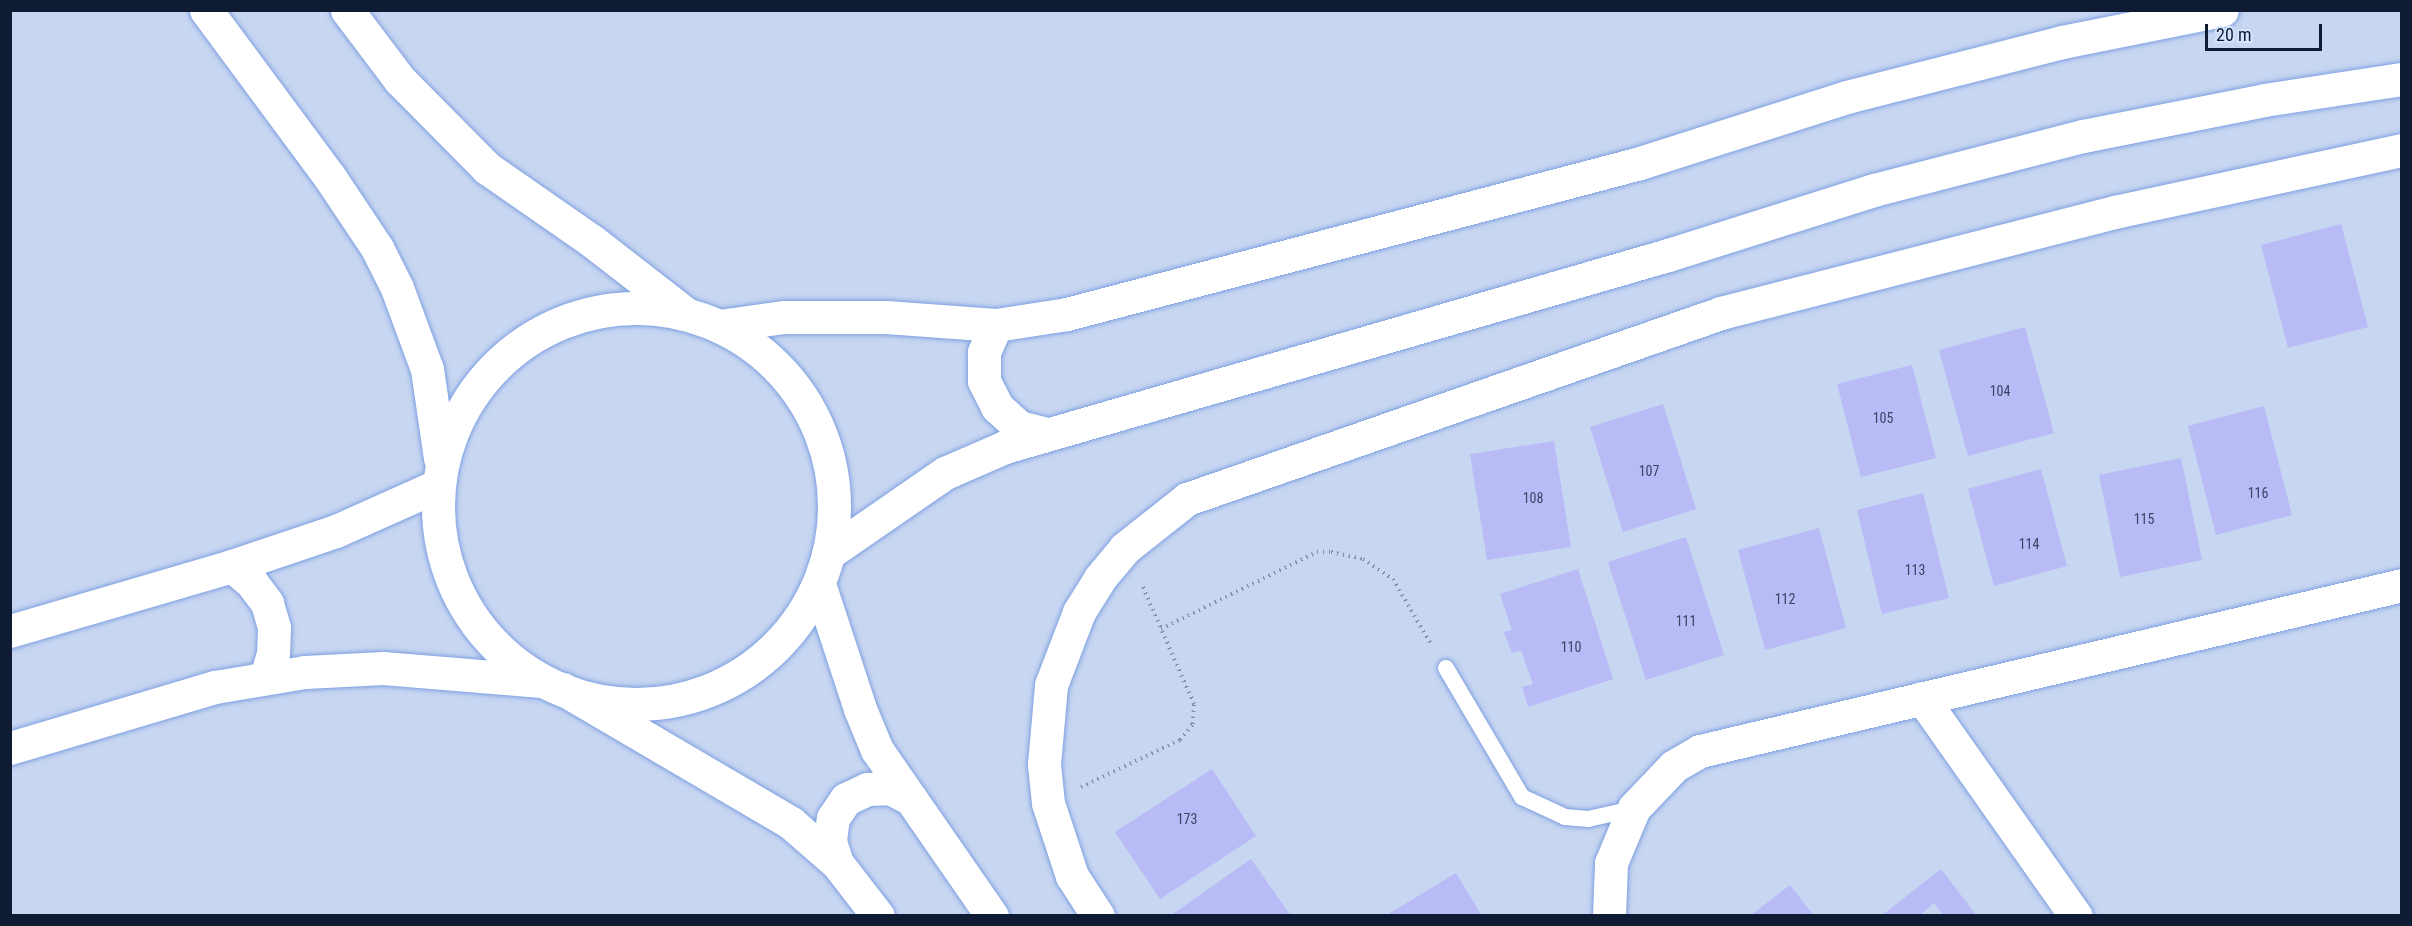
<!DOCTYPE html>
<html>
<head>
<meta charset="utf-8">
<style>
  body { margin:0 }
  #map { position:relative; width:2412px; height:926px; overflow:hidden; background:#c7d6f1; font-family:"Roboto Condensed",sans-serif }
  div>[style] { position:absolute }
  .building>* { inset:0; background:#b9bbf6 }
  .path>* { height:4px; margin-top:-2px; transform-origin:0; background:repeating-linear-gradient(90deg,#8492ac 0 1.5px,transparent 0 6px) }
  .roads { filter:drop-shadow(0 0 2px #7ea0e1) drop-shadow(0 0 2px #7ea0e1) }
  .service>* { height:16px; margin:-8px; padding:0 8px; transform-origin:8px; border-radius:8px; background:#fff }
  .minor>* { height:33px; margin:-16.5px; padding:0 16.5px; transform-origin:16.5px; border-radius:16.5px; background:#fff }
  .tertiary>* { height:33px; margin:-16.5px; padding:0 16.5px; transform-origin:16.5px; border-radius:16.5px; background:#fff }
  .tertiary>.ring { margin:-16.5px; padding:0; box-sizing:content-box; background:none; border:33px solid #fff; border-radius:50% }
  span { translate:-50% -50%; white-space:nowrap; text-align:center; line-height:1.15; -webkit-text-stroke:6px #d4e3ff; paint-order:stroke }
  .number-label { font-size:14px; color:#394364 }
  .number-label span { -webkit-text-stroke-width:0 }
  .frame { position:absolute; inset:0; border:12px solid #0e1b33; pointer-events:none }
  .scale { position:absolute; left:2205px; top:24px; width:117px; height:27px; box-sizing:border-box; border:3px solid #0e1b33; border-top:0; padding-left:8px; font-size:18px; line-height:21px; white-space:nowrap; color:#0e1b33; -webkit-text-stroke:4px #d4e3ff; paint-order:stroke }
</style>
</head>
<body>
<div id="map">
  <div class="building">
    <div style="clip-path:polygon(2341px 224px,2368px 327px,2288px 348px,2261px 245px)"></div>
    <div style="clip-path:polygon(2025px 327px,2054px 433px,1968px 456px,1939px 350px)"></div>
    <div style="clip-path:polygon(1912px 365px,1936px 458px,1861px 477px,1837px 384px)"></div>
    <div style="clip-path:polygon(1663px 404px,1696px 509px,1623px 532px,1590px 427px)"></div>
    <div style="clip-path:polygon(2264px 406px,2292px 515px,2216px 535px,2188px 426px)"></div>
    <div style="clip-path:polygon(1554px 441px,1571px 547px,1487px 560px,1470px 454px)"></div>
    <div style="clip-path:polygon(2181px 458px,2202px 560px,2120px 577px,2099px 475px)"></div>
    <div style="clip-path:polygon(2041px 469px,2067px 566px,1994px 586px,1968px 489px)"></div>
    <div style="clip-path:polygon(1923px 493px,1949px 598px,1882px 614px,1857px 510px)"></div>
    <div style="clip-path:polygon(1819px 528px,1846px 628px,1765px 650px,1738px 550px)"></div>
    <div style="clip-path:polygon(1686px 537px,1724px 655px,1646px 680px,1608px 562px)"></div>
    <div style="clip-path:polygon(1578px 569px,1613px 679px,1528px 707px,1522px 687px,1533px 684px,1521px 650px,1512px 653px,1504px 632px,1512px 630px,1500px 594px)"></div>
    <div style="clip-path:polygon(1212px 769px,1256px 836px,1160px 899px,1115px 832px)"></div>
    <div style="clip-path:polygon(1251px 859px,1291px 916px,1170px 916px)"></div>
    <div style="clip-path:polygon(1941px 869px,1977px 916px,1944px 916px,1934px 903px,1919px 916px,1881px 916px)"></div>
    <div style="clip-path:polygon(1456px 873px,1482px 916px,1385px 916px)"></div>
    <div style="clip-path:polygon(1790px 885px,1814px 916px,1750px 916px)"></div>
  </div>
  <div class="path">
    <div style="left:1161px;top:629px;width:174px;rotate:-26.3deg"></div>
    <div style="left:1317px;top:552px;width:14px"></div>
    <div style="left:1331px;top:552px;width:33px;rotate:12deg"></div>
    <div style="left:1363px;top:559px;width:36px;rotate:34deg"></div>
    <div style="left:1393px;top:579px;width:78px;rotate:59.8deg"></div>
    <div style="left:1081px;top:787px;width:110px;rotate:-25.4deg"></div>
    <div style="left:1180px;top:740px;width:21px;rotate:-51deg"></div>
    <div style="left:1193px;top:724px;width:20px;rotate:-87deg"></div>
    <div style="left:1194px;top:704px;width:130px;rotate:-113.6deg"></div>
  </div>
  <div class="roads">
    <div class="service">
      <div style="left:1446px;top:668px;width:150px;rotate:59.5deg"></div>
      <div style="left:1522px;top:797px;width:47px;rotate:24.9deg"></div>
      <div style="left:1565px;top:817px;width:23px;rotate:5deg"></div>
      <div style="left:1588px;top:819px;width:46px;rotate:-12.5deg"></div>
    </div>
    <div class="minor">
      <div style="left:819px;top:584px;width:132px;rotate:71.8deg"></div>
      <div style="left:860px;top:709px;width:44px;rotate:67.5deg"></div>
      <div style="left:877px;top:750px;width:202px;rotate:55.3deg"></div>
      <div style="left:563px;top:689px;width:264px;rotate:30.4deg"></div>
      <div style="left:791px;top:823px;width:61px;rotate:41deg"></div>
      <div style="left:837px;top:863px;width:67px;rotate:52.3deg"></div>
      <div style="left:1922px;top:698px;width:267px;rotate:54.8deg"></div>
      <div style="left:837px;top:863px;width:23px;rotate:-108deg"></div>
      <div style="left:830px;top:841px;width:23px;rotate:-83deg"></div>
      <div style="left:833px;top:818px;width:23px;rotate:-56deg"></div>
      <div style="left:846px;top:799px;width:23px;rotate:-25deg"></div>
      <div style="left:867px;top:789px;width:23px;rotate:-2deg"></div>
      <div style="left:890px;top:788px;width:24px;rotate:28deg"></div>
      <div style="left:1098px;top:916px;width:48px;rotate:-123deg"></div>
      <div style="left:1072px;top:876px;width:77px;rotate:-108.2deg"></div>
      <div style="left:1048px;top:803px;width:39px;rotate:-96deg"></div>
      <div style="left:1044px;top:764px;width:79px;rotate:-84.9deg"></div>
      <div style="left:1051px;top:685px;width:78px;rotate:-69deg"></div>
      <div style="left:1079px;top:612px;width:40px;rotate:-58deg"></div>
      <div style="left:1100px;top:578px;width:39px;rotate:-50deg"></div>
      <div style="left:1125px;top:548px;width:79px;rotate:-38.3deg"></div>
      <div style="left:1187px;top:499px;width:565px;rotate:-19.2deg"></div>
      <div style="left:1721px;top:313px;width:407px;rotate:-14.4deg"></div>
      <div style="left:2115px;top:212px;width:294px;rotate:-12.2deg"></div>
      <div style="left:1609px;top:916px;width:53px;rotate:-87.8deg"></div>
      <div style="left:1611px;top:863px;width:60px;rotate:-67.3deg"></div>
      <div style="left:1634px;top:808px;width:58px;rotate:-46.4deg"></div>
      <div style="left:1674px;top:766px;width:30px;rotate:-30deg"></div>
      <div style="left:1700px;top:751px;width:721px;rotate:-13.3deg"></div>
    </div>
    <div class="tertiary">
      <div style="left:206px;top:10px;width:207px;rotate:53.5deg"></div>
      <div style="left:329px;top:176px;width:87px;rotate:56.3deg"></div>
      <div style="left:377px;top:248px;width:45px;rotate:63.4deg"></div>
      <div style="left:397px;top:288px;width:86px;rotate:69.7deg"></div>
      <div style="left:427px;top:369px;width:90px;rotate:81.7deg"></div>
      <div style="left:347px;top:10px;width:88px;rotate:52.9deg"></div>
      <div style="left:400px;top:80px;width:124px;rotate:45.3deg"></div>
      <div style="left:487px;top:168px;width:128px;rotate:34.8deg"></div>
      <div style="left:592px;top:241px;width:119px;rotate:37.8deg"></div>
      <div class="ring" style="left:438px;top:308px;width:363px;height:363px"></div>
      <div style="left:996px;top:325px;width:30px;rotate:114deg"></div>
      <div style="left:984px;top:352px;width:29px;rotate:90deg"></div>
      <div style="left:984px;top:381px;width:29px;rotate:63deg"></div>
      <div style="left:997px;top:407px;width:30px;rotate:42deg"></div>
      <div style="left:1019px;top:427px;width:30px;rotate:14deg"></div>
      <div style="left:719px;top:326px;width:66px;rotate:-7.9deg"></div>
      <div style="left:784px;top:317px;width:102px"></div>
      <div style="left:886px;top:317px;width:110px;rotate:4.2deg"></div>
      <div style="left:996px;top:325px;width:72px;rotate:-8.8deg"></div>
      <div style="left:1067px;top:314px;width:593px;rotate:-14.76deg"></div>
      <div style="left:1640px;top:163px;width:217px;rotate:-17.7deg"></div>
      <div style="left:1847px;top:97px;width:222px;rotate:-14.3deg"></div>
      <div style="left:2062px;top:42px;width:163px;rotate:-11.3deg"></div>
      <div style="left:829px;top:553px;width:141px;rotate:-34.6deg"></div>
      <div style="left:945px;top:473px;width:65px;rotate:-23.4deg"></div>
      <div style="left:1005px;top:447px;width:690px;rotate:-16.15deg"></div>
      <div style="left:1668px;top:255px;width:216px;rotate:-17.5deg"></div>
      <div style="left:1874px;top:190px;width:216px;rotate:-14.5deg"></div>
      <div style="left:2083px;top:136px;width:185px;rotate:-11.2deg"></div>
      <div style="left:2264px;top:100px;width:140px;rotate:-8.7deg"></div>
      <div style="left:232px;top:566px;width:26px;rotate:40deg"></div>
      <div style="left:252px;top:583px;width:25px;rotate:53deg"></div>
      <div style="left:267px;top:603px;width:26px;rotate:74deg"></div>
      <div style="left:274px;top:628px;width:25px;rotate:92deg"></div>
      <div style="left:273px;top:653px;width:26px;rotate:106deg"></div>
      <div style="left:10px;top:631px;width:231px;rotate:-16.3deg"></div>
      <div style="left:232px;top:566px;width:110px;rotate:-18.6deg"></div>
      <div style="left:336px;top:531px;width:113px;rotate:-24.1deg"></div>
      <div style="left:10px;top:748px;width:214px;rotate:-16.6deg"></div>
      <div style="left:215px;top:687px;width:91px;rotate:-9.5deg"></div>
      <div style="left:305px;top:672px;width:78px;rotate:-2.9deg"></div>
      <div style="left:383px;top:668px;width:159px;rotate:4.7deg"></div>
    </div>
  </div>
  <div class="number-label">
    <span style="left:2000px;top:391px">104</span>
    <span style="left:1883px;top:418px">105</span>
    <span style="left:1649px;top:471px">107</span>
    <span style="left:2258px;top:493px">116</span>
    <span style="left:1533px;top:498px">108</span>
    <span style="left:2144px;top:519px">115</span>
    <span style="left:2029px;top:544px">114</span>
    <span style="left:1915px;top:570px">113</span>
    <span style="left:1785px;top:599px">112</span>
    <span style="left:1686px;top:621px">111</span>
    <span style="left:1571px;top:647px">110</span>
    <span style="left:1187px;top:819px">173</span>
  </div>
  <div class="frame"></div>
  <div class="scale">20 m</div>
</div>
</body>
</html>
